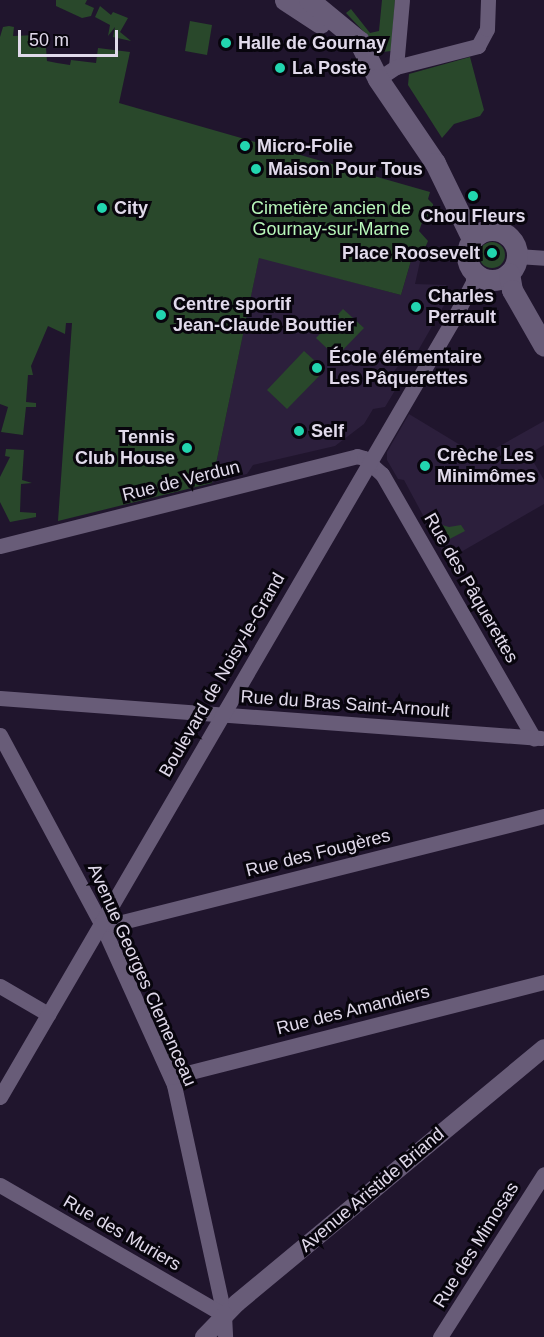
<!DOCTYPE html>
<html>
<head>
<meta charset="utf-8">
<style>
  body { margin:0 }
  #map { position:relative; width:544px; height:1337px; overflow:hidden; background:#20152d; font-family:Arial,sans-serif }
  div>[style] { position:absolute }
  .built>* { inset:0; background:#2c1f3c }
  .green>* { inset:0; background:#29482b }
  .round { border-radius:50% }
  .minor>* { height:15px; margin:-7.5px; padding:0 7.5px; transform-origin:7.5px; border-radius:7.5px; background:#685c78 }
  .tertiary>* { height:18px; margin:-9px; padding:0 9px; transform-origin:9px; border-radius:9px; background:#685c78 }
  .secondary>* { height:21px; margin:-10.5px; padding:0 10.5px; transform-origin:10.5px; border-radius:10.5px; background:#685c78 }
  .secondary>.ring { margin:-10.5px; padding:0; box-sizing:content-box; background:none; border:21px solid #685c78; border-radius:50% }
  .dots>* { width:16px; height:16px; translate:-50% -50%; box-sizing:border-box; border:3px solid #08050d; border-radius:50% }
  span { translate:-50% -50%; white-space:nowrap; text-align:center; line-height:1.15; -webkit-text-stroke:6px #08050d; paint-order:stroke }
  .poi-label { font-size:18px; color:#e1daeb; font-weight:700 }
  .left { translate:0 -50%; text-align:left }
  .right { translate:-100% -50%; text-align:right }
  .park-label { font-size:18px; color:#b7f6b9 }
  .street-label { font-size:18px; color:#e1daeb }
  .scale { position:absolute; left:18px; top:30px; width:100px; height:27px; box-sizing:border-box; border:3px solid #e1daeb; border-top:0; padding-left:8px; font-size:18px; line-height:21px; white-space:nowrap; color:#e1daeb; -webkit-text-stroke:4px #08050d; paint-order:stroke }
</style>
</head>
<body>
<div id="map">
  <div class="built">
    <div style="clip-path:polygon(413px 254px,421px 257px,415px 284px,446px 285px,451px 293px,411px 363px,401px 362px,393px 373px,397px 387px,385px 407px,373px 409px,364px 424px,335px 446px,253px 465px,247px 474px,212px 483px,259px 257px,401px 295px)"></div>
    <div style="clip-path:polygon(409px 414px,480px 457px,544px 421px,544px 445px,529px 454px,544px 480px,544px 504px,447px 560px,404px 480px,398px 479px,387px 460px,387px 452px)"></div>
  </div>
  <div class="green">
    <div style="clip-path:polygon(56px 0,87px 0,85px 4px,94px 8px,91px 16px,82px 18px,56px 6px)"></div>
    <div style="clip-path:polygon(382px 0,395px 0,391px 51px,383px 52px,346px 13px,351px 9px,370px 33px,379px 31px)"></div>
    <div style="clip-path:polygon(100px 6px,111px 15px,113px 12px,128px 18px,120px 32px,131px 41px,113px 37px,115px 27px,108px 36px,110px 25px,95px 17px)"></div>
    <div style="clip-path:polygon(190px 21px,212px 25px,207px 55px,185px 51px)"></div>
    <div style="clip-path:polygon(9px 26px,14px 27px,13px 36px,37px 35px,37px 47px,46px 48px,47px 61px,57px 63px,70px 65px,71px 60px,96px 63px,98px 48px,130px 52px,119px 103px,430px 192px,428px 199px,433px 204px,433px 211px,430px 218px,423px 220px,419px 231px,428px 241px,421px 257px,420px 248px,415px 247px,401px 295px,259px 258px,212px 483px,58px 521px,72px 323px,66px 323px,65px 334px,48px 326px,31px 366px,33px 375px,28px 375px,26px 402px,36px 403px,36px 407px,26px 407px,23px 435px,1px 432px,8px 407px,0 404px,0 37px,3px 27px)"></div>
    <div style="clip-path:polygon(470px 57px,484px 110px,480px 116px,454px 124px,442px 138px,408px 85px,409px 74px)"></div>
    <div class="round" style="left:479px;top:242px;width:26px;height:26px"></div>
    <div style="clip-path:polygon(343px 309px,364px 328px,336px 357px,316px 338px)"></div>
    <div style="clip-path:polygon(304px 351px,325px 370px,287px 409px,267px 390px)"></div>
    <div style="clip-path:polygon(6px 449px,24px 450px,22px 480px,32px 483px,21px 484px,20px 512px,36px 513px,36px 517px,10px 522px,0 502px,0 477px,10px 457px,5px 456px)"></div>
    <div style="clip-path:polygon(428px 521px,449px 527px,461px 525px,465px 531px,438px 545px)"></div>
  </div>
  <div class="minor">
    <div style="left:396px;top:67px;width:67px;rotate:-84.9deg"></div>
    <div style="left:378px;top:79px;width:22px;rotate:-34deg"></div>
    <div style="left:396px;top:67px;width:85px;rotate:-14.4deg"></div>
    <div style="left:478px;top:46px;width:19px;rotate:-62deg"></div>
    <div style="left:487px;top:29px;width:29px;rotate:-88deg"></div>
    <div style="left:517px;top:256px;width:27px;rotate:4deg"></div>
    <div style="left:0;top:546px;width:368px;rotate:-14.1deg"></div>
    <div style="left:357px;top:456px;width:7px;rotate:16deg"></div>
    <div style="left:364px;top:458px;width:24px;rotate:42deg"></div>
    <div style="left:382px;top:474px;width:305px;rotate:60.1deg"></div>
    <div style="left:0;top:698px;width:542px;rotate:4.23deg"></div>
    <div style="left:0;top:735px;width:213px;rotate:61.8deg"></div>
    <div style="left:101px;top:923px;width:178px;rotate:65.7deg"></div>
    <div style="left:174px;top:1085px;width:235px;rotate:77.7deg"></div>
    <div style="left:224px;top:1315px;width:22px;rotate:87deg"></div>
    <div style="left:101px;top:923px;width:13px;rotate:4deg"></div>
    <div style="left:114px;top:924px;width:443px;rotate:-14.1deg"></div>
    <div style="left:0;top:986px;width:56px;rotate:30.3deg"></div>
    <div style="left:171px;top:1077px;width:385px;rotate:-14.3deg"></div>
    <div style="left:0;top:1097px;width:902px;rotate:-59.77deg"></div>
    <div style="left:454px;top:318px;width:41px;rotate:-62.2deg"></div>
    <div style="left:473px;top:282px;width:11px;rotate:-90deg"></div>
    <div style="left:0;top:1185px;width:259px;rotate:30.1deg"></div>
    <div style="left:440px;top:1337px;width:193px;rotate:-57.5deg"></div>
  </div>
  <div class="tertiary">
    <div style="left:204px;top:1337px;width:47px;rotate:-45.9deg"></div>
    <div style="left:237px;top:1303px;width:399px;rotate:-39.7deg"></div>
  </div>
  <div class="secondary">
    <div style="left:285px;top:0;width:42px;rotate:33.3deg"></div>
    <div style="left:309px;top:0;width:65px;rotate:39.4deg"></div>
    <div style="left:359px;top:41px;width:42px;rotate:63.4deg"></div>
    <div style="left:378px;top:79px;width:102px;rotate:55.8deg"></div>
    <div style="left:435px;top:163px;width:85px;rotate:64deg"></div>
    <div class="ring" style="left:467px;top:230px;width:29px;height:29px"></div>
    <div style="left:509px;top:273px;width:17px;rotate:80deg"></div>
    <div style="left:512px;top:290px;width:64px;rotate:60.3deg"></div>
  </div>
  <div class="dots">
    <div style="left:226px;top:43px;background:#22d5af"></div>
    <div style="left:280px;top:68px;background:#22d5af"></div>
    <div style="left:245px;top:146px;background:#22d5af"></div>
    <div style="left:256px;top:169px;background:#22d5af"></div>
    <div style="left:473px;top:196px;background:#22d5af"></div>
    <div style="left:102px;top:208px;background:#22d5af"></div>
    <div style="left:492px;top:253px;background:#22d5af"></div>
    <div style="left:416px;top:307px;background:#22d5af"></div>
    <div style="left:161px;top:315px;background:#22d5af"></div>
    <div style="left:317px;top:368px;background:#22d5af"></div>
    <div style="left:299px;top:431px;background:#22d5af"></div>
    <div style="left:187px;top:448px;background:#22d5af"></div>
    <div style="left:425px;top:466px;background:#22d5af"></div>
  </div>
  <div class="poi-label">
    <span class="left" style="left:238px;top:43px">Halle de Gournay</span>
    <span class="left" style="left:292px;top:68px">La Poste</span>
    <span class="left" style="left:257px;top:146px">Micro-Folie</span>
    <span class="left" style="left:268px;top:169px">Maison Pour Tous</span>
    <span class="left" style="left:114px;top:208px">City</span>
    <span style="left:473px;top:216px">Chou Fleurs</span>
    <span class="right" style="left:480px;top:253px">Place Roosevelt</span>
    <span class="left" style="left:428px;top:307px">Charles<br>Perrault</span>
    <span class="left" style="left:173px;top:315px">Centre sportif<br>Jean-Claude Bouttier</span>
    <span class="left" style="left:329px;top:368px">École élémentaire<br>Les Pâquerettes</span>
    <span class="left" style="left:311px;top:431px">Self</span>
    <span class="right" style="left:175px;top:448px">Tennis<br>Club House</span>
    <span class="left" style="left:437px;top:466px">Crèche Les<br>Minimômes</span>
  </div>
  <div class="park-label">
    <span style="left:331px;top:219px">Cimetière ancien de<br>Gournay-sur-Marne</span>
  </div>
  <div class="street-label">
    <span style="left:181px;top:481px;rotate:-14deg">Rue de Verdun</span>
    <span style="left:471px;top:588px;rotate:60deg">Rue des Pâquerettes</span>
    <span style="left:222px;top:675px;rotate:-60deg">Boulevard de Noisy-le-Grand</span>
    <span style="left:345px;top:704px;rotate:4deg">Rue du Bras Saint-Arnoult</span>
    <span style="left:318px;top:853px;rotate:-14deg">Rue des Fougères</span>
    <span style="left:142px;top:975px;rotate:66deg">Avenue Georges Clemenceau</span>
    <span style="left:353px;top:1010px;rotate:-14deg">Rue des Amandiers</span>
    <span style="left:372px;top:1190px;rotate:-40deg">Avenue Aristide Briand</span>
    <span style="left:122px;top:1233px;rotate:30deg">Rue des Muriers</span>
    <span style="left:476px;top:1245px;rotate:-58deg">Rue des Mimosas</span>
  </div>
  <div class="scale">50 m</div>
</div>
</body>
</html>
